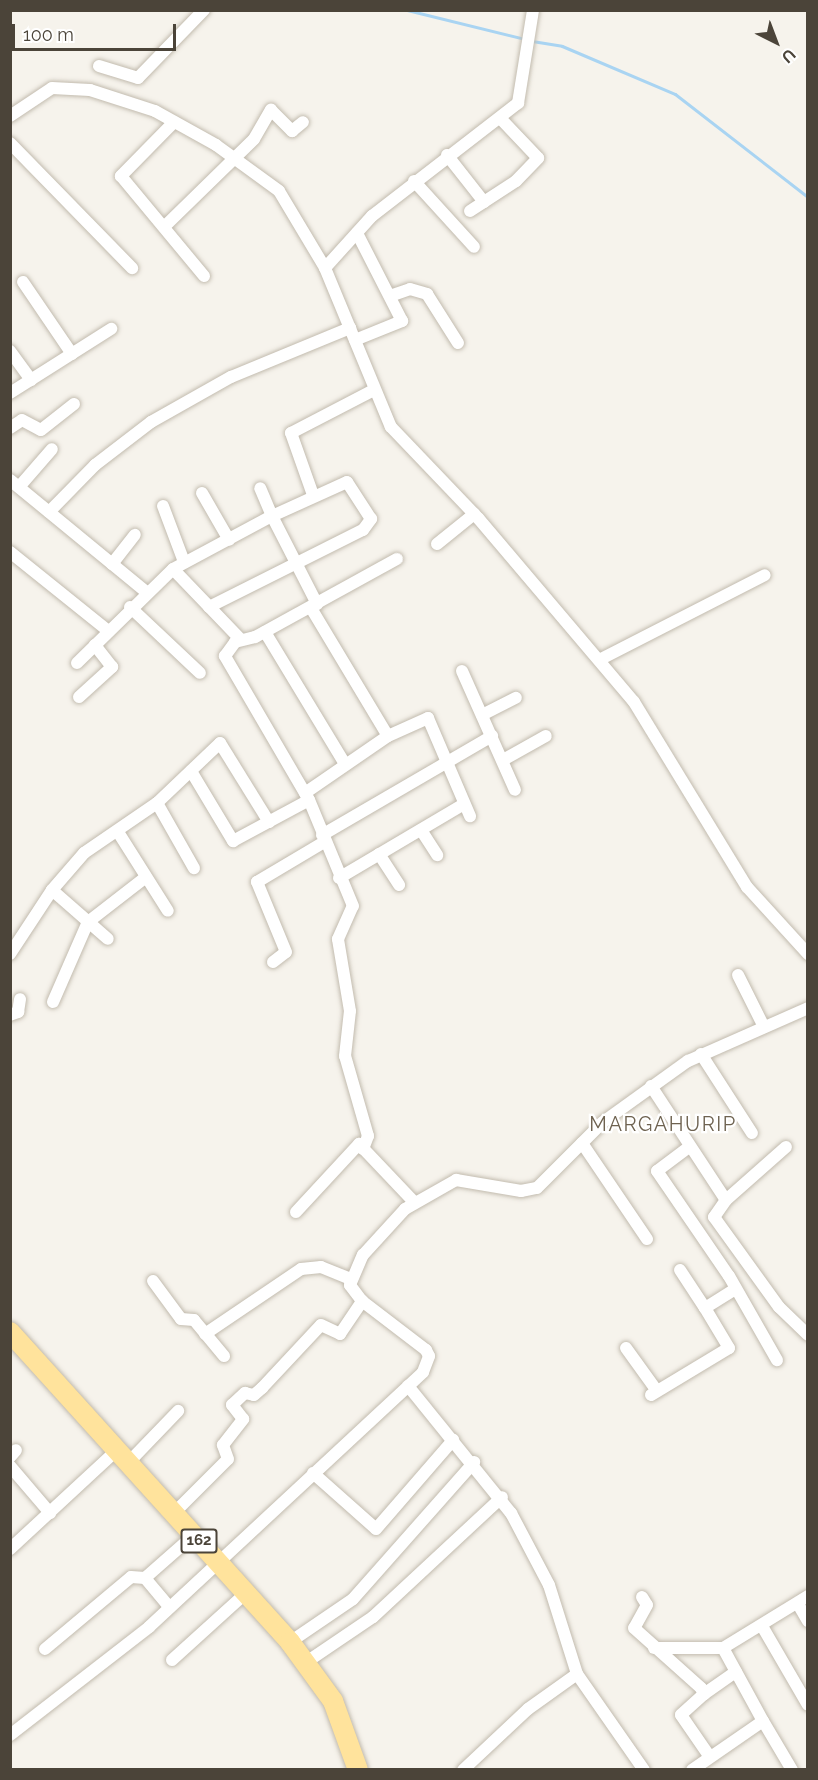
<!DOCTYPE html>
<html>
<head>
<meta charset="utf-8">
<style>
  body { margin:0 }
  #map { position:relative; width:818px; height:1780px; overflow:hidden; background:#f6f3ec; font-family:Raleway,sans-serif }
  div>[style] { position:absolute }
  .stream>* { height:3px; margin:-1.5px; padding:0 1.5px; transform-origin:1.5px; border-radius:1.5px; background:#a9d4f2 }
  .roads { filter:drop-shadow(0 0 2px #c2bbae) drop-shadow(0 0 2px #c2bbae) }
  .street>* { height:12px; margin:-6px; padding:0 6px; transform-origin:6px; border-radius:6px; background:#fff }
  .primary>* { height:20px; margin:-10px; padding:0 10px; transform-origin:10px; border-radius:10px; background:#ffe39c }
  span { translate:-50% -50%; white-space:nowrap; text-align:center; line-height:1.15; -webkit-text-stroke:4.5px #fff; paint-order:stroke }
  .shield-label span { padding:2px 4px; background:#fff; border:2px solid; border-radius:4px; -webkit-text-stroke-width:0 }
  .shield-label { font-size:15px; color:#4b4439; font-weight:700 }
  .quarter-label { font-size:20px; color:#6e6250; letter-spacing:1.5px }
  .frame { position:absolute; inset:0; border:12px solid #4b4439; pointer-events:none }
  .north { position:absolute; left:746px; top:12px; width:60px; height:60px; -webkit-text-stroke:4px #fff; paint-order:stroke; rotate:138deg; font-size:16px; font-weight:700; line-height:24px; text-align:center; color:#4b4439 }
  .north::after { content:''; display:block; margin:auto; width:21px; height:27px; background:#4b4439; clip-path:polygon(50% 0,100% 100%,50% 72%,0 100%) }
  .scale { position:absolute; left:12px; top:24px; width:164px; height:27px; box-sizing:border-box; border:3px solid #4b4439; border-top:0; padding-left:8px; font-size:18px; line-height:21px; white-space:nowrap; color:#4b4439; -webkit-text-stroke:4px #fff; paint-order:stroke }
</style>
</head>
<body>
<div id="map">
  <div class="stream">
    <div style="left:407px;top:10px;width:122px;rotate:13.8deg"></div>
    <div style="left:532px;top:41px;width:30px;rotate:9deg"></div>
    <div style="left:562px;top:46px;width:123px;rotate:23deg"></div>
    <div style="left:675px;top:94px;width:168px;rotate:37.8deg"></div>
  </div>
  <div class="roads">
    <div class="street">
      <div style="left:99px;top:66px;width:41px;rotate:17.1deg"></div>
      <div style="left:138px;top:78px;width:95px;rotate:-45.9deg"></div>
      <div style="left:10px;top:116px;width:50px;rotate:-33.7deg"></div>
      <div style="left:52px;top:88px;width:38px;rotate:3deg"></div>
      <div style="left:90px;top:90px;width:68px;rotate:17.9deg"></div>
      <div style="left:155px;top:111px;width:70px;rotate:29.1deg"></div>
      <div style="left:216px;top:145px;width:78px;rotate:36.1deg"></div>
      <div style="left:279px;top:191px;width:90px;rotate:59.1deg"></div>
      <div style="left:325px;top:268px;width:172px;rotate:67.5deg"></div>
      <div style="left:391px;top:427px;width:126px;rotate:46.3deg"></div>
      <div style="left:478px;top:518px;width:241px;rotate:49.7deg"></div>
      <div style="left:634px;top:702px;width:217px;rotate:58.6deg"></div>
      <div style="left:747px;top:887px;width:91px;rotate:47.7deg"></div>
      <div style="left:174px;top:122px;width:76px;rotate:134.5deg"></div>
      <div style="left:121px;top:176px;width:130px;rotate:50.3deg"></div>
      <div style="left:10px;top:143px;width:175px;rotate:45.7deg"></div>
      <div style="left:447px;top:155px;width:60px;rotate:51.8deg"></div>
      <div style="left:414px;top:181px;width:89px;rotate:47.7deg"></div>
      <div style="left:470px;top:211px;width:55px;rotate:-33.1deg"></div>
      <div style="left:516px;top:181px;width:32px;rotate:-46deg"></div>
      <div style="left:538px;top:158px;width:54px;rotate:-133.5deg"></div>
      <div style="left:165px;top:226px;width:124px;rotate:-44.3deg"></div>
      <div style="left:254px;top:139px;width:34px;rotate:-60deg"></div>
      <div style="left:271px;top:110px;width:30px;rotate:45deg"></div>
      <div style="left:292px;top:131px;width:14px;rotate:-39deg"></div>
      <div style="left:325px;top:268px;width:70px;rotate:-47.9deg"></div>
      <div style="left:372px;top:216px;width:185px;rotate:-37.7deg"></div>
      <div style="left:518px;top:103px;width:94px;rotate:-80.8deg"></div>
      <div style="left:23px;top:282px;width:87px;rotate:55.8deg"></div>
      <div style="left:390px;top:296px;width:21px;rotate:-19deg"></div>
      <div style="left:410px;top:289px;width:18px;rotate:16deg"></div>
      <div style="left:427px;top:294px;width:58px;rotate:57.7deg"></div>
      <div style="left:355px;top:340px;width:51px;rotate:-22deg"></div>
      <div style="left:402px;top:321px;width:99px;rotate:-117.1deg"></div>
      <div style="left:10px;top:351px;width:36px;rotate:54deg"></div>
      <div style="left:10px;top:393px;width:120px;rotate:-32.4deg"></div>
      <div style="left:10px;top:428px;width:14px;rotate:-34deg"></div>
      <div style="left:22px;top:420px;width:21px;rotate:28deg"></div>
      <div style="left:41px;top:430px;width:42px;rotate:-38.2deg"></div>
      <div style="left:10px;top:480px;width:175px;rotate:39.4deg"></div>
      <div style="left:19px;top:487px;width:50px;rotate:-49deg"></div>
      <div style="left:202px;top:493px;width:54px;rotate:60.1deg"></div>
      <div style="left:313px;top:495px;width:66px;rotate:-109.5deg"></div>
      <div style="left:291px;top:433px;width:93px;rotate:-27.4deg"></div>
      <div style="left:163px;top:506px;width:60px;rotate:69.4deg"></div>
      <div style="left:49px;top:512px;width:66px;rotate:-45.6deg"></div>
      <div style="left:95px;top:465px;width:71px;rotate:-37.5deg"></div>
      <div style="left:151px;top:422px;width:92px;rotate:-29.4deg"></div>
      <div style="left:231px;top:377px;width:129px;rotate:-22.4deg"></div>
      <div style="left:437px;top:544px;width:48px;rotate:-39deg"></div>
      <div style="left:10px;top:552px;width:124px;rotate:38.8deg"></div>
      <div style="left:112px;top:564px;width:37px;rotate:-52deg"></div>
      <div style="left:173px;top:569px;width:98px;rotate:46.2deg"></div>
      <div style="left:130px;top:607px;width:96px;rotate:43.3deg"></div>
      <div style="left:209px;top:607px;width:172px;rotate:-26.6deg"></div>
      <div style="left:363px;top:530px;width:14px;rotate:-54deg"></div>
      <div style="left:371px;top:519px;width:44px;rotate:-123deg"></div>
      <div style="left:347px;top:482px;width:82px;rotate:155.6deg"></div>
      <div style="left:272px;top:516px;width:30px;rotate:-113deg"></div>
      <div style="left:311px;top:608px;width:149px;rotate:59deg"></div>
      <div style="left:265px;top:632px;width:154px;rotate:58.8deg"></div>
      <div style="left:599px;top:660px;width:186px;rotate:-27.1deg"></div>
      <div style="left:77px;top:663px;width:134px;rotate:-44.4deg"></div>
      <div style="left:173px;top:569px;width:112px;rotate:-28.2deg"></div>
      <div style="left:272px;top:516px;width:99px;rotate:62.9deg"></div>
      <div style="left:462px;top:671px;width:130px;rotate:66deg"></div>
      <div style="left:79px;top:697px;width:45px;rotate:-42.3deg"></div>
      <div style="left:112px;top:667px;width:28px;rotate:-128deg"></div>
      <div style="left:482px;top:715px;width:38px;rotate:-27deg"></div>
      <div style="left:503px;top:760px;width:49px;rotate:-29.2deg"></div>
      <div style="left:191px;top:771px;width:82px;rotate:59deg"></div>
      <div style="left:233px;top:841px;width:86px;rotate:-28.3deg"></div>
      <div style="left:305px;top:793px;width:101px;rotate:-34.5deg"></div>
      <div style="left:388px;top:736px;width:44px;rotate:-24.2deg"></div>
      <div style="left:428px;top:718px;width:107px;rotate:66.8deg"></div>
      <div style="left:157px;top:803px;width:75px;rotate:60.4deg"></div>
      <div style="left:421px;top:830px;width:30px;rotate:57deg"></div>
      <div style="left:118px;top:832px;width:93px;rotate:57.7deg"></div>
      <div style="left:322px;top:835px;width:197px;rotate:-30.2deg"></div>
      <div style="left:379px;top:854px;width:37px;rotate:57deg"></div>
      <div style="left:339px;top:878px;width:145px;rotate:-30.6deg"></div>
      <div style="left:52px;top:890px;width:74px;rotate:41.2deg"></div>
      <div style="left:10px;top:954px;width:77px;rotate:-56.7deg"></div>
      <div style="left:52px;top:890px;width:49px;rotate:-49.1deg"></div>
      <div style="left:84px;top:853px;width:88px;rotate:-34.4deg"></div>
      <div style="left:157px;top:803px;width:87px;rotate:-43.6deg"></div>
      <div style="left:220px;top:743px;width:93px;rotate:58.2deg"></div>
      <div style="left:273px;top:962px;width:16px;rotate:-38deg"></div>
      <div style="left:286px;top:952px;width:76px;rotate:-112.5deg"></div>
      <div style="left:257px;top:882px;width:78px;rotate:-30.8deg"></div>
      <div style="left:738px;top:975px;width:56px;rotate:63.4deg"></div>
      <div style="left:53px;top:1002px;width:87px;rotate:-66.4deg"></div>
      <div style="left:88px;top:922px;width:73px;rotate:-37.8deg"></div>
      <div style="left:10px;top:1015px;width:9px;rotate:-21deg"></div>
      <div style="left:18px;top:1012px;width:13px;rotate:-81deg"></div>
      <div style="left:701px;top:1054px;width:94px;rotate:57.2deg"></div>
      <div style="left:651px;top:1086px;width:136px;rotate:56.7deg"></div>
      <div style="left:726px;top:1200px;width:21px;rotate:125deg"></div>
      <div style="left:714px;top:1217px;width:111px;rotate:54.2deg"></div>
      <div style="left:779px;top:1307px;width:40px;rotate:44deg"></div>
      <div style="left:582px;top:1143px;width:116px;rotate:55.9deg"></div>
      <div style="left:689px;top:1147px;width:40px;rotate:143deg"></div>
      <div style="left:657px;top:1171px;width:127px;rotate:55.6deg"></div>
      <div style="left:729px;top:1276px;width:97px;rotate:60.3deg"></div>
      <div style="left:363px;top:1149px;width:14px;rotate:-69deg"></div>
      <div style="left:368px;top:1136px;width:83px;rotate:-106deg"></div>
      <div style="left:345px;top:1056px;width:45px;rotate:-83.7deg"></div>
      <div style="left:350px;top:1011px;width:73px;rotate:-99.5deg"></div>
      <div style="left:338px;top:939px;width:36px;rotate:-66deg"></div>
      <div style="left:353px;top:906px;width:115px;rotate:-112.5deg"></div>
      <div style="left:309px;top:800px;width:167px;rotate:-120.3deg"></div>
      <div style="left:225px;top:656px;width:17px;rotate:-54deg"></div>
      <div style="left:235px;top:642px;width:21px;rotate:-14deg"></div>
      <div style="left:255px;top:637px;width:162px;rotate:-28.8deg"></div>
      <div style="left:726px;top:1200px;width:80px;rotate:-41.5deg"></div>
      <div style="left:296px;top:1212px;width:93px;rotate:-47.2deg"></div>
      <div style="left:359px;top:1144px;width:80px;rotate:46.5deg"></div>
      <div style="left:680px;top:1270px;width:45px;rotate:56.7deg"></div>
      <div style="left:153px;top:1281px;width:47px;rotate:53.6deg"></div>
      <div style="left:181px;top:1319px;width:13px;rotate:4deg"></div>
      <div style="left:194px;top:1320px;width:47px;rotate:50.2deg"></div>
      <div style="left:205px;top:1334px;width:116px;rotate:-34.1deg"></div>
      <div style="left:301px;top:1269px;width:20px;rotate:-6deg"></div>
      <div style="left:321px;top:1267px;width:31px;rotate:22deg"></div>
      <div style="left:626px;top:1348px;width:53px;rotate:54.2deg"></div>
      <div style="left:408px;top:1386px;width:164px;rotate:51deg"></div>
      <div style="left:511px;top:1513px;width:81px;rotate:62.2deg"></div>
      <div style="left:549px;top:1585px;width:93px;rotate:72.5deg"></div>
      <div style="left:577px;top:1674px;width:117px;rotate:55.1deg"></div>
      <div style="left:651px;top:1395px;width:91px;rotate:-31.1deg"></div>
      <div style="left:729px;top:1348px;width:47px;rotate:-121deg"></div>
      <div style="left:705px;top:1308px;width:36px;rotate:-32deg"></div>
      <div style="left:10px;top:1457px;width:9px;rotate:-49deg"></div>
      <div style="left:129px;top:1462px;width:71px;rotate:-46.1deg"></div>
      <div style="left:10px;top:1466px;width:62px;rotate:49.6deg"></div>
      <div style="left:313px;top:1473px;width:84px;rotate:41.6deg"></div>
      <div style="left:376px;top:1529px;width:118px;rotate:-49.1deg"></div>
      <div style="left:174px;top:1513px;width:76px;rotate:-45deg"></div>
      <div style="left:228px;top:1459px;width:15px;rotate:-110deg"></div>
      <div style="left:223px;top:1445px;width:33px;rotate:-52deg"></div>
      <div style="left:243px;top:1419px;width:18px;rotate:-128deg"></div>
      <div style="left:232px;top:1405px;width:18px;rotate:-43deg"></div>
      <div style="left:245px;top:1393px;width:9px;rotate:13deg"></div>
      <div style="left:254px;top:1395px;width:11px;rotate:-41deg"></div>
      <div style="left:262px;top:1388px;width:86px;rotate:-46.9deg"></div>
      <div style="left:321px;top:1325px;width:21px;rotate:25deg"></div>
      <div style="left:340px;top:1334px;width:40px;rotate:-56deg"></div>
      <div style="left:10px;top:1549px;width:146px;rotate:-42.8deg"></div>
      <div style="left:145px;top:1578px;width:38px;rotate:50deg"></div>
      <div style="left:642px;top:1597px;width:9px;rotate:58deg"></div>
      <div style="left:647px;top:1605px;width:26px;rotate:119deg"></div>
      <div style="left:634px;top:1628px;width:90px;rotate:41.8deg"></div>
      <div style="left:701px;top:1688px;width:7px;rotate:63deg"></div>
      <div style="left:704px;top:1694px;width:31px;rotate:138deg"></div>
      <div style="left:681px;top:1715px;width:51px;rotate:55.4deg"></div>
      <div style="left:798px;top:1604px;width:20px;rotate:60deg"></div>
      <div style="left:762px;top:1626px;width:91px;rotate:59.8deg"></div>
      <div style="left:290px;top:1642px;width:76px;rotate:-34.3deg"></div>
      <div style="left:353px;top:1599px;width:183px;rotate:-48.5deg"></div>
      <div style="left:654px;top:1648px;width:69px"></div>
      <div style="left:723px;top:1648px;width:83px;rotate:61.3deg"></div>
      <div style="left:723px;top:1648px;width:100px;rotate:-31.5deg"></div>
      <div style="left:45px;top:1649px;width:112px;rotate:-39.9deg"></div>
      <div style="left:131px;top:1577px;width:14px;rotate:4deg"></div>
      <div style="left:145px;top:1578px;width:65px;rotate:-41.3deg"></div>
      <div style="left:172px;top:1660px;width:100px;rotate:-42.2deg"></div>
      <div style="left:305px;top:1663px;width:82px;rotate:-34.1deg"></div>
      <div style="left:373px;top:1617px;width:176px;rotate:-42.9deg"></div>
      <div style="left:704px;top:1694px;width:39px;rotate:-35deg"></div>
      <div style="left:10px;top:1735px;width:176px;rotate:-37.8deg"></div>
      <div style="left:149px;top:1627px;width:374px;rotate:-42.9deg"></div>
      <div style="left:423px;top:1372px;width:17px;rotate:-69deg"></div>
      <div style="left:429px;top:1356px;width:7px;rotate:-117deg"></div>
      <div style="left:426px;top:1350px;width:81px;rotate:-142.6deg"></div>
      <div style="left:362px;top:1301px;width:20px;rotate:-127deg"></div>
      <div style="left:350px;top:1285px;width:33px;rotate:-67deg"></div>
      <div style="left:363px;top:1255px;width:62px;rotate:-47.6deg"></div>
      <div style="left:405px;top:1209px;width:59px;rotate:-29.6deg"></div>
      <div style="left:456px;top:1180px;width:66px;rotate:9.6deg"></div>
      <div style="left:521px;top:1191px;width:16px;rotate:-11deg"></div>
      <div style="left:537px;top:1188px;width:93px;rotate:-45deg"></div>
      <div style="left:603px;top:1122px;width:105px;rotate:-35.7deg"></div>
      <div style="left:688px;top:1061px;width:131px;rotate:-23.8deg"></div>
      <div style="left:463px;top:1770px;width:89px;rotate:-43.2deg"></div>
      <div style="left:528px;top:1709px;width:60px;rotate:-35.5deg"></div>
      <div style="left:692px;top:1770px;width:86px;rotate:-34.6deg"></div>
      <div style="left:763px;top:1721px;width:57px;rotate:59.4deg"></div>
    </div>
    <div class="primary">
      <div style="left:10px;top:1332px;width:418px;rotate:47.9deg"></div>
      <div style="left:290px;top:1642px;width:73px;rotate:53.9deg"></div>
      <div style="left:333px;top:1701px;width:73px;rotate:70.1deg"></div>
    </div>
  </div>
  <div class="shield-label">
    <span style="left:199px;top:1541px">162</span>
  </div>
  <div class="quarter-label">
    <span style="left:663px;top:1124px">MARGAHURIP</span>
  </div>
  <div class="frame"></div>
  <div class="north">U</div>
  <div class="scale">100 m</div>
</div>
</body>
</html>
